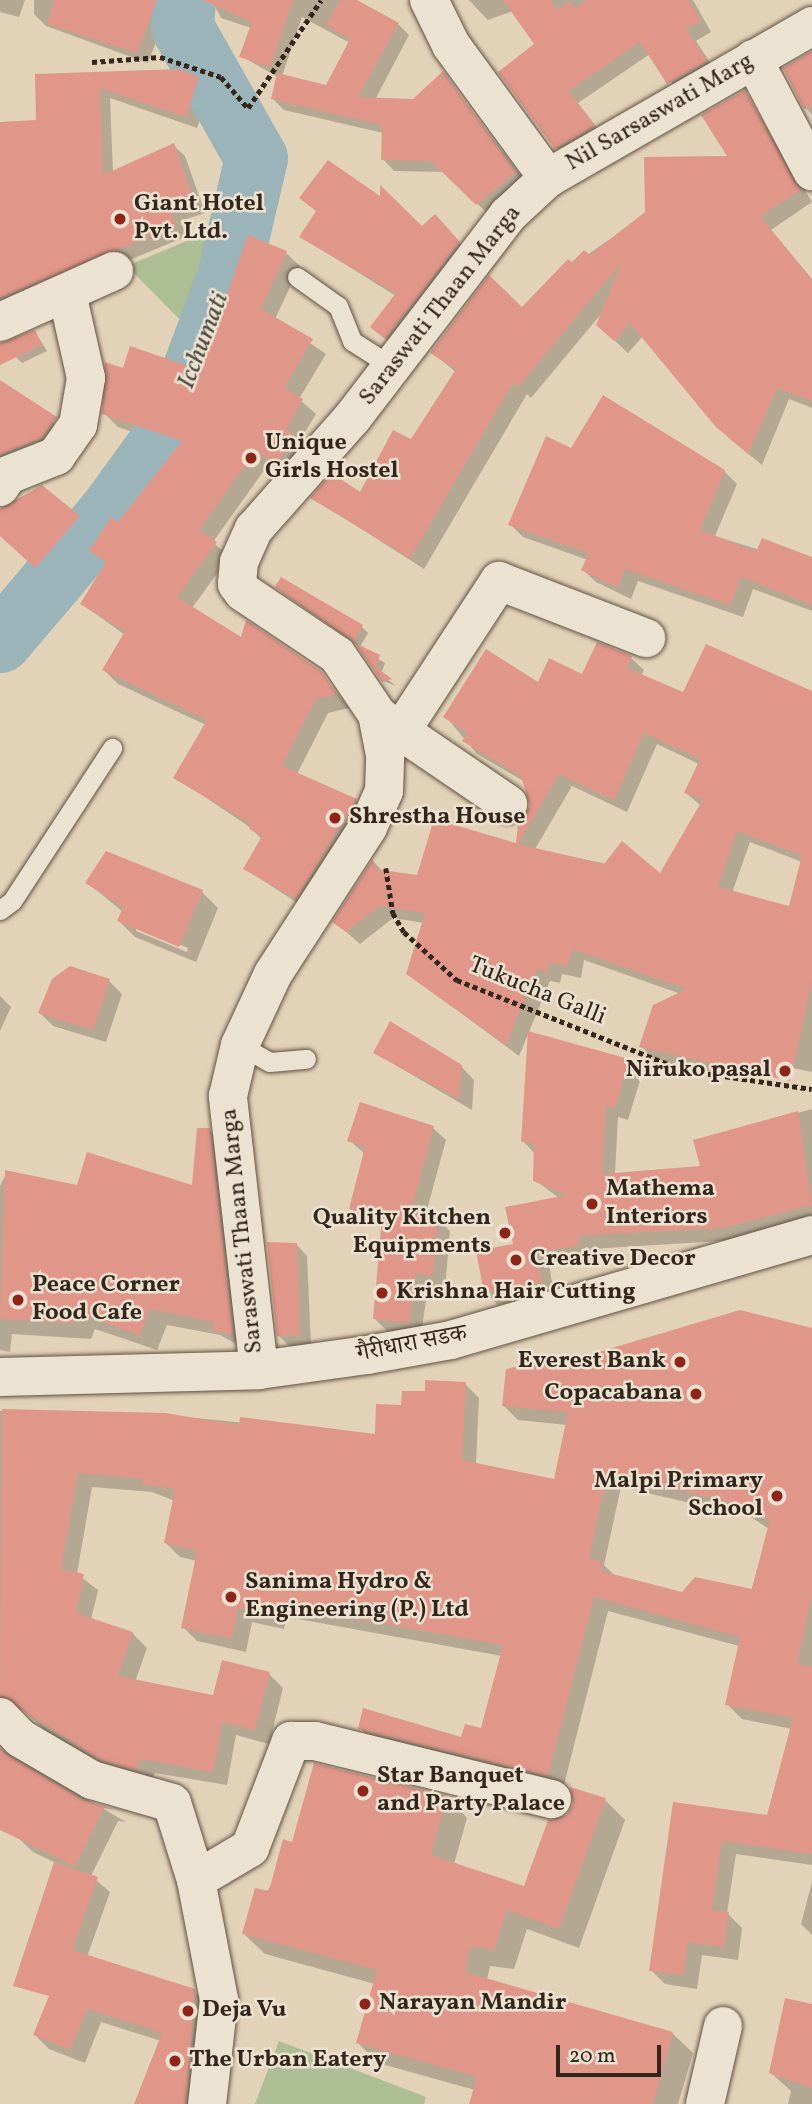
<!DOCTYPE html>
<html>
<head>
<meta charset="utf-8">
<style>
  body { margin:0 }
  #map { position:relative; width:812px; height:2104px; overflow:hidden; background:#e2d2b8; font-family:Vollkorn,"Noto Serif Devanagari",serif }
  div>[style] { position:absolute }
  .green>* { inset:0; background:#adbd94 }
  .shadow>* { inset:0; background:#0003 }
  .river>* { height:63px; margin:-31.5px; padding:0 31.5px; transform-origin:31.5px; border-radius:31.5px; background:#9bb4ba }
  .building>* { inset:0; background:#e09789 }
  .path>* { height:4.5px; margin-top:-2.25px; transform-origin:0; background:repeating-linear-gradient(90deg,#34261b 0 5px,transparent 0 8.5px) }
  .roads { filter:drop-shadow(0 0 2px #605142) drop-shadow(0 0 2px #605142) }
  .service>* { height:19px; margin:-9.5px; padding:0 9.5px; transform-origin:9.5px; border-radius:9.5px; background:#ece2d1 }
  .minor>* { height:38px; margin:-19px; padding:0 19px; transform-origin:19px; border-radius:19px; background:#ece2d1 }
  .secondary>* { height:38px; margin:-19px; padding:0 19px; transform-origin:19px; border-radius:19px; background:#ece2d1 }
  .dots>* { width:19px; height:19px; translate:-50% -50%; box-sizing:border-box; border:4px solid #ece2d1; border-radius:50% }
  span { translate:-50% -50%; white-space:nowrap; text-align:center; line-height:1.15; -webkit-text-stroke:5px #ece2d1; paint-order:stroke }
  .street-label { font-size:24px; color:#34261b }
  .poi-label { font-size:24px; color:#34261b; font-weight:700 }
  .left { translate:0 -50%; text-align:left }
  .right { translate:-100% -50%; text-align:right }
  .water-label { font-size:26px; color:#4e4a43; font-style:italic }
  .scale { position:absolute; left:556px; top:2045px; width:105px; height:32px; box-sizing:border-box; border:4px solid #34261b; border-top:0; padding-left:9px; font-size:21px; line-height:24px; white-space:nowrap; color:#34261b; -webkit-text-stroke:5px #ece2d1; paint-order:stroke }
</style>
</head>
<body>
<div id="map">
  <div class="green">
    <div style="clip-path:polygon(234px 221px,197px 337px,127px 266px)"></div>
    <div style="clip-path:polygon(279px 2041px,426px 2097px,424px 2104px,255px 2104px)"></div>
  </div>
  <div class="shadow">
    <div style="clip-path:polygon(0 0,25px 0,19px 17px,0 12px)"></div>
    <div style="clip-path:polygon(34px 0,142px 0,166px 16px,148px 63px,46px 26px,34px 14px)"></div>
    <div style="clip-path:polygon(evenodd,212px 0,353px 0,398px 24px,409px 35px,375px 100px,414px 101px,443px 73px,527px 184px,489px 215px,445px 172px,394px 171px,383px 159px,383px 133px,284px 110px,273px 99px,278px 77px,241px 56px,251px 28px,221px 18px,212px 0,302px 17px,350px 43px,327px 87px,282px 76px,302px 17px)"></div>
    <div style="clip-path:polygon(469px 0,693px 0,711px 32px,696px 41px,717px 73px,680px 94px,650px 54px,578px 103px,605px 138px,568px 159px,556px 148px,537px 45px,513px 11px,488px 20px)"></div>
    <div style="clip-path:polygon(812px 61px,812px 115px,806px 108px)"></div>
    <div style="clip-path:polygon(37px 75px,198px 78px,210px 90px,197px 128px,110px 98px,113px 172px,173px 145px,185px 156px,205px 213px,180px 221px,187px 236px,8px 311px,0 303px,0 124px,38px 121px)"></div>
    <div style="clip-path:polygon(744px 92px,812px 202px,771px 230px,812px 279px,812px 408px,789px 399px,762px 465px,730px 439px,643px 336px,628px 353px,598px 325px,601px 314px,531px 398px,527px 394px,424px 569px,313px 498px,361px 494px,412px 441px,456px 372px,432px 353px,522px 309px,572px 265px,731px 157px)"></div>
    <div style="clip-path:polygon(302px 198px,422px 228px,445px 226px,469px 254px,396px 348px,372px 327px,396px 296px,301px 237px,317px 212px)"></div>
    <div style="clip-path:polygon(249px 237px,286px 253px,300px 266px,275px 319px,326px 354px,299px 399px,316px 414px,299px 442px,308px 451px,291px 476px,270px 462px,213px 542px,229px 557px,192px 608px,241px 640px,320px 672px,349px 708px,328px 713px,297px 774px,356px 800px,369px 814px,310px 911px,245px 869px,262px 840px,251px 828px,175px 777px,206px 725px,118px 684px,104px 670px,125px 635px,82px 604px,106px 565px,91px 551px,179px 448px,118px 427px,104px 413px,124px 370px,201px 372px)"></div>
    <div style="clip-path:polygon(35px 332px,47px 351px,22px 363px,16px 357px)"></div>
    <div style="clip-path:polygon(0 385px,73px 437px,0 489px)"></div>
    <div style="clip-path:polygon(571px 450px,724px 471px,737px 484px,715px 536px,812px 566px,812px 611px,753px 589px,743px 617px,638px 581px,631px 599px,596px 582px,583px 570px,588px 560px,523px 537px,510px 524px)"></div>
    <div style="clip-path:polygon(41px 487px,97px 536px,55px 585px,0 535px,0 509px)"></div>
    <div style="clip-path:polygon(281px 579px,362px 627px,368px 633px,360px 647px,283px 593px,277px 587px)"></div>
    <div style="clip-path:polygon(evenodd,598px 645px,631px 658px,644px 670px,641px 676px,684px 695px,812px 695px,812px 881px,802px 862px,750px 842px,732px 893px,812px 913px,812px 1072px,726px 1054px,721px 1074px,654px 1059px,641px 1046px,681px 994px,584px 960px,581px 978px,562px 974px,560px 983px,550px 981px,519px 1056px,408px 974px,424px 923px,393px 918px,360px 944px,335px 922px,374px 862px,383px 872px,418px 877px,518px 845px,519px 824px,532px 807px,525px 782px,477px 754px,446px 717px,538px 684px,583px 676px,598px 645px,657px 744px,699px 764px,686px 793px,701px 806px,660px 875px,535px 849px,572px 786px,627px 812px,657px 744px)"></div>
    <div style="clip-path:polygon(360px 648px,385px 663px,381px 674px,396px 686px,383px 681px)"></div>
    <div style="clip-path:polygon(evenodd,88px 883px,202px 892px,218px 908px,196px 962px,135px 937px,119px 921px,123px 912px,88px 883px,136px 927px,188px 948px,187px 952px,136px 931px,136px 927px)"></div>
    <div style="clip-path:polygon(109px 981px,122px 994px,106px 1042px,53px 1026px,40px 1013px)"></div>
    <div style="clip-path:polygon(0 996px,11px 1007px,0 1031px)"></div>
    <div style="clip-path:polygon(375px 1053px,461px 1066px,474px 1080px,472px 1110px)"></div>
    <div style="clip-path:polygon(628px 1061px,642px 1074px,628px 1120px,618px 1117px,615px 1174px,702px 1167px,695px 1141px,812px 1109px,812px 1220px,737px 1240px,591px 1249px,592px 1259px,549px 1264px,554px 1294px,498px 1305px,485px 1292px,515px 1246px,559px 1198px,535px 1180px,535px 1154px,523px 1141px)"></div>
    <div style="clip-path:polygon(evenodd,433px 1128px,446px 1140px,425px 1217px,437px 1218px,450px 1231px,445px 1288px,428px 1287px,421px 1335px,388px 1332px,375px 1319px,383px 1226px,363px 1221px,351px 1208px,365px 1154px,349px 1140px,433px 1128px,363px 1211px,390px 1218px,390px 1221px,363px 1214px,363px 1211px)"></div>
    <div style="clip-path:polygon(209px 1130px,225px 1147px,248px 1350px,220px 1335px,167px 1325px,157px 1350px,95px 1329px,91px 1339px,12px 1334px,10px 1352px,0 1350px,0 1186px,7px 1172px,78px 1188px,193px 1187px)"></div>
    <div style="clip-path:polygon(296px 1244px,307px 1256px,311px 1346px,290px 1347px,279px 1336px)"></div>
    <div style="clip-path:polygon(evenodd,812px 1330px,812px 1865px,736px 1854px,727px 1913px,742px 1928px,738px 1960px,702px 1955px,697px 1989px,665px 1984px,651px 1970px,675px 1804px,768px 1817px,792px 1729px,742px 1719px,727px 1704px,739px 1646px,608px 1611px,563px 1789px,374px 1743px,360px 1728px,462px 1739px,482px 1730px,502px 1656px,287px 1617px,284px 1629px,252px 1622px,246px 1652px,197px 1641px,183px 1627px,197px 1561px,180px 1557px,166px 1543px,175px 1501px,152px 1492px,92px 1487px,77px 1574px,98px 1590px,91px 1620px,132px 1633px,147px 1648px,135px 1682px,214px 1698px,269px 1674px,283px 1688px,269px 1744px,236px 1735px,227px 1785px,155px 1773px,150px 1783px,117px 1774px,50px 1735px,23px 1710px,0 1715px,0 1411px,165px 1415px,377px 1436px,403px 1407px,465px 1384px,479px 1398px,476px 1464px,555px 1481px,567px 1425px,518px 1420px,504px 1406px,575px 1356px,812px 1330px,621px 1487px,751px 1517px,769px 1529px,751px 1591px,682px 1594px,616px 1577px,604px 1565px,621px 1487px)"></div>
    <div style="clip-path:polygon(0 1748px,126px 1822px,118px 1821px,91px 1876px,110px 1892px,87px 1957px,194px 1991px,208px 2005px,201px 2104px,136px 2104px,161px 2041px,101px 2022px,85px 2063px,49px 2049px,35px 2035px,50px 1998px,41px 1954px,56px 1863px,33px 1852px,0 1820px)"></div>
    <div style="clip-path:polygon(447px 1797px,467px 1818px,454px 1864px,525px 1888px,568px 1816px,605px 1800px,625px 1820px,579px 1948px,527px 1929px,514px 1969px,490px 1966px,487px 1980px,672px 2033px,693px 2053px,678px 2104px,471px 2104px,475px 2090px,378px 2063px,358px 2043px,375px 1984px,265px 1954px,244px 1934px,293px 1844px)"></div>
    <div style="clip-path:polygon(812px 1882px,812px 1935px,801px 1924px)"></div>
    <div style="clip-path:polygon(812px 2007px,812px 2104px,788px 2104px,791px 2091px,771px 2073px)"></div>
  </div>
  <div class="river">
    <div style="left:0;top:641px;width:172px;rotate:-49.7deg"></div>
    <div style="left:111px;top:510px;width:104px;rotate:-54deg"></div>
    <div style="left:172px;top:426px;width:159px;rotate:-69.4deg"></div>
    <div style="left:228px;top:277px;width:122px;rotate:-76.8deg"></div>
    <div style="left:256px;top:158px;width:150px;rotate:-119.5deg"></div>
    <div style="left:182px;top:27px;width:27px;rotate:-86deg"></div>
  </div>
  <div class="building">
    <div style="clip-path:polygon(54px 0,157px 0,137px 53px,47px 24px)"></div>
    <div style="clip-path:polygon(202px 0,293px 0,270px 67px,239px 57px,252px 22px)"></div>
    <div style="clip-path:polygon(340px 0,357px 0,399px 23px,358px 97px,413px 99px,443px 71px,516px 172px,476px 205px,431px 161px,381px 160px,382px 125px,271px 99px,277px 73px,326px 85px,350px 39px,326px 25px)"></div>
    <div style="clip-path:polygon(503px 0,551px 0,557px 10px,570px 1px,576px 8px,587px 0,688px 0,701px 20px,686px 29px,707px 61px,667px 84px,640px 42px,568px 91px,595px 126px,555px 149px,498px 72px,534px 44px)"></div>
    <div style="clip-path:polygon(812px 51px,812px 105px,804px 109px,783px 68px)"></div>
    <div style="clip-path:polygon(180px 69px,199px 77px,186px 117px,100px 88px,103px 175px,174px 143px,194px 201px,170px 210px,176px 225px,0 298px,0 122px,36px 120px,35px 74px)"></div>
    <div style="clip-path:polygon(745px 90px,801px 190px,760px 216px,812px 280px,812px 401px,777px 388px,748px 454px,715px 426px,630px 323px,614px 341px,596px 325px,622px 262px,518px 387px,513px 383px,410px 558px,310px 498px,332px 473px,360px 492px,393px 430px,411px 439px,456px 369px,430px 353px,489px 275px,522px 307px,568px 259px,572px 262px,584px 250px,590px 255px,645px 212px,644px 157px,727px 156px,701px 115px)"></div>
    <div style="clip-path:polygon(328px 160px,380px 196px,380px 185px,422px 226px,435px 214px,460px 242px,385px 339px,370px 327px,396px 293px,299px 237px,316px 211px,299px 198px)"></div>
    <div style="clip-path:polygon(248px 235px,287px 251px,261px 309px,313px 339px,284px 388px,303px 399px,286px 429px,296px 436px,276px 464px,256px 450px,199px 530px,217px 542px,177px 597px,241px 637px,246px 620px,321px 671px,337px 694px,315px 700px,282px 766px,357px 799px,296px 899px,243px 869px,262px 836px,249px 829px,251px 824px,173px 778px,207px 720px,102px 670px,125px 631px,80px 604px,106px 562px,89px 551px,111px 517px,118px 522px,182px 441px,102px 414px,105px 362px,123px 368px,130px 346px,200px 370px)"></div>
    <div style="clip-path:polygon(35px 330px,42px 345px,0 365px,0 343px)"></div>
    <div style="clip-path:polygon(0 380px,57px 417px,42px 438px,0 455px)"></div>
    <div style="clip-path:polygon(603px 395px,725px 470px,700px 530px,756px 552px,762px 538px,812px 557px,812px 605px,741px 577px,730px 605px,625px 569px,618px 588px,581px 570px,589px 553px,508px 525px,546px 436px,571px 448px)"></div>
    <div style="clip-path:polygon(42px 485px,80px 516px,35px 568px,0 536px,0 509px)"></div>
    <div style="clip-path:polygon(281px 577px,363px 625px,354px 641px,275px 587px)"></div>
    <div style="clip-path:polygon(evenodd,597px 642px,632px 656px,627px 668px,683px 692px,706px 644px,812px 691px,812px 981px,790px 1081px,639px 1047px,653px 1005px,687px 989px,572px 949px,568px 966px,549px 962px,547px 972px,537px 969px,506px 1045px,406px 974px,425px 913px,380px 906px,346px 932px,332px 922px,373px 859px,375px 869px,417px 875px,434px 819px,516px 843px,518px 824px,530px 806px,521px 776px,462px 741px,468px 733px,443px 717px,486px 649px,538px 682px,549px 658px,582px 674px,597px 642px,644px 733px,700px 759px,684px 793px,703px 799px,660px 873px,622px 841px,604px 864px,518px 844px,559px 774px,614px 800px,644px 733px,597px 642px,737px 831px,802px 855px,789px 906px,718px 887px,737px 831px)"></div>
    <div style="clip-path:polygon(355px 643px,380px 655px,376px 667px,392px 679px,382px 682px)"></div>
    <div style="clip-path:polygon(106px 851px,203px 890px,179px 947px,117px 921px,123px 907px,85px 883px)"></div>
    <div style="clip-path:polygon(70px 966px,110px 979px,93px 1030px,38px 1013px,52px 979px)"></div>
    <div style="clip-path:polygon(390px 1021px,462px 1065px,459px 1099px,373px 1053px)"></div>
    <div style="clip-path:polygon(528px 1031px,629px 1059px,615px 1108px,606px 1105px,602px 1174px,700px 1166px,693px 1140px,798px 1111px,812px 1205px,723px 1228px,578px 1236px,579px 1246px,537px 1252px,542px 1282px,484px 1293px,476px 1251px,513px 1244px,505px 1207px,567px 1195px,533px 1181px,534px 1143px,521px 1142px)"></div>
    <div style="clip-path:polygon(360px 1102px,434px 1126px,410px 1214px,438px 1216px,433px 1276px,416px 1274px,409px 1323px,373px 1319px,382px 1217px,349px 1209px,365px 1147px,347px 1141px)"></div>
    <div style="clip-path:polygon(197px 1128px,210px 1128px,233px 1335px,212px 1330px,214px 1322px,150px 1309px,140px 1335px,79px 1314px,75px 1323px,0 1319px,5px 1170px,77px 1185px,87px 1152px,192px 1185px)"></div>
    <div style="clip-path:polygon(267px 1242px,297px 1243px,300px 1335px,277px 1336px)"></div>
    <div style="clip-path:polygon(evenodd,740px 1310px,812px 1328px,812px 1595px,797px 1663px,812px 1667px,812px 1854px,722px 1841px,712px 1910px,729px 1912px,724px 1947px,688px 1942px,683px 1975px,649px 1971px,673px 1802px,767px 1815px,793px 1718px,725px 1705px,740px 1637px,594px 1597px,548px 1776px,358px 1729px,363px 1708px,461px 1737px,465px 1724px,481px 1728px,503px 1645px,273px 1604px,270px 1615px,238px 1608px,232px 1639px,181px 1628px,197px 1551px,164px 1543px,175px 1489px,142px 1484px,143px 1479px,78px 1473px,61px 1569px,84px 1574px,76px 1613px,133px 1632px,118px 1676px,213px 1695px,222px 1660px,270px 1672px,255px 1730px,222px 1722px,213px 1772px,141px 1759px,135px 1770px,101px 1760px,0 1696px,2px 1409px,165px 1413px,239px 1425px,240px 1417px,375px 1434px,376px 1404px,401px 1405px,402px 1391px,425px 1391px,425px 1380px,466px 1382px,462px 1460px,554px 1479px,568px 1412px,502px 1406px,506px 1369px,575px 1354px,575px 1359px,740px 1310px,607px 1474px,747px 1506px,745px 1513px,770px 1519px,752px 1589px,695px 1577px,682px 1592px,601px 1571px,603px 1562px,589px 1558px,607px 1474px)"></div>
    <div style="clip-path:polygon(0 1749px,81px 1799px,115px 1810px,104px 1808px,75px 1866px,0 1830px)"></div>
    <div style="clip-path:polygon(314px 1763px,447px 1796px,431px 1855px,524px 1886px,548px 1820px,567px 1815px,573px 1805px,570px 1787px,606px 1798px,559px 1929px,507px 1910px,494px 1950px,470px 1946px,465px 1972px,673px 2032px,653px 2104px,469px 2104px,477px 2077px,356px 2043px,377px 1970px,242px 1934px,255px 1888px,269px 1891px,283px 1839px,292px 1842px)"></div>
    <div style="clip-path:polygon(54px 1862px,98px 1877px,72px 1950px,195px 1989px,186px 2104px,134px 2104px,162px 2033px,87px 2009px,70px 2050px,33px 2035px,49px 1996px,13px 1986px)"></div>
    <div style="clip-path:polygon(785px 1998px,812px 2004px,812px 2088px,769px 2073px)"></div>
  </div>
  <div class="path">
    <div style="left:92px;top:62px;width:68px;rotate:-4.2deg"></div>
    <div style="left:160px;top:57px;width:64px;rotate:18.2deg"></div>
    <div style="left:221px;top:77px;width:41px;rotate:48.9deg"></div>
    <div style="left:248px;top:108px;width:130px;rotate:-55.9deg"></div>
    <div style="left:386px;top:868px;width:46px;rotate:81.2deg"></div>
    <div style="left:393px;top:913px;width:22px;rotate:60deg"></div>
    <div style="left:404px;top:932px;width:72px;rotate:42.2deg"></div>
    <div style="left:457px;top:980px;width:243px;rotate:21.7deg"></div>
    <div style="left:683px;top:1070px;width:130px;rotate:8.4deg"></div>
  </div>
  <div class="roads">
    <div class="service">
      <div style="left:297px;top:277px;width:50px;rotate:35.3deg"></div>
      <div style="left:338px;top:306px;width:38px;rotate:68deg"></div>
      <div style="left:352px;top:341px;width:46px;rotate:32.7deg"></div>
      <div style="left:0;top:910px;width:15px;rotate:-37deg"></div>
      <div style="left:12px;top:901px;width:183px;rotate:-56.8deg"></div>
      <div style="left:240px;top:1045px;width:34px;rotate:30deg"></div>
      <div style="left:270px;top:1062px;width:36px;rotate:-5deg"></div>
    </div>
    <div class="minor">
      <div style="left:429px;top:0;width:50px;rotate:63.9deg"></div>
      <div style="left:451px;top:45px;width:165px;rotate:53.9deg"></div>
      <div style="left:548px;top:178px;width:305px;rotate:-29.9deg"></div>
      <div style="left:753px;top:59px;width:127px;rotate:62.2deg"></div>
      <div style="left:0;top:322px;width:125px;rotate:-24.1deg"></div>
      <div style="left:0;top:487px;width:14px;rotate:-56deg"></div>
      <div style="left:8px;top:475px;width:52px;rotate:-21.6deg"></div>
      <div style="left:56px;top:456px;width:38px;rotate:-55deg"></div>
      <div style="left:78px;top:425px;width:48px;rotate:-80.3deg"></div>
      <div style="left:86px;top:378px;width:87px;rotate:-102.6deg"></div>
      <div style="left:380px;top:717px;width:155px;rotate:34.2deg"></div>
      <div style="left:399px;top:734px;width:183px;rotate:-56.8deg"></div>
      <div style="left:499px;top:581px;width:158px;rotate:21.2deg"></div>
      <div style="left:259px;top:1370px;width:276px;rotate:-96.5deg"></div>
      <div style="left:228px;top:1096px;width:52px;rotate:-76.8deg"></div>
      <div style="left:240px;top:1045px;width:78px;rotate:-65.1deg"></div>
      <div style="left:273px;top:974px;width:175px;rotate:-57.1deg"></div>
      <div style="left:368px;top:827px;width:39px;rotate:-66deg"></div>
      <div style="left:384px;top:791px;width:36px;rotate:-88deg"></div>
      <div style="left:385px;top:755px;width:42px;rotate:-101deg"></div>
      <div style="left:377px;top:714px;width:71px;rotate:-124.1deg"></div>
      <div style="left:337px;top:655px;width:113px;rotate:-146.2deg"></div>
      <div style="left:243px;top:592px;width:10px;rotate:-127deg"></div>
      <div style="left:237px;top:584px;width:22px;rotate:-85deg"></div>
      <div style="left:239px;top:562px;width:36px;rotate:-66deg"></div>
      <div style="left:254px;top:529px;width:149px;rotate:-48.5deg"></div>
      <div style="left:353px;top:417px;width:255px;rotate:-52.5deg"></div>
      <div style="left:508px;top:215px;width:54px;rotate:-42.8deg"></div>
      <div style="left:0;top:1717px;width:29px;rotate:46deg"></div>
      <div style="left:20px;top:1738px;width:83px;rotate:30.3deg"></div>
      <div style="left:92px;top:1780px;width:83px;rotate:16deg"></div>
      <div style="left:172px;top:1803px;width:81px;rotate:72.7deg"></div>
      <div style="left:196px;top:1880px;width:121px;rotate:79.1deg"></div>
      <div style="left:219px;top:1999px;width:106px;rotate:96.5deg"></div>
      <div style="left:196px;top:1880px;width:63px;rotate:-30.7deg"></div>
      <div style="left:250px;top:1848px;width:115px;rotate:-69deg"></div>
      <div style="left:291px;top:1741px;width:24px"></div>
      <div style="left:315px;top:1741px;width:244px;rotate:13.8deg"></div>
      <div style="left:705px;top:2104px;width:80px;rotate:-77deg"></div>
    </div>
    <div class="secondary">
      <div style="left:0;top:1377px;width:259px;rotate:-1.5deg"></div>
      <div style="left:259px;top:1370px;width:109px;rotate:-7.9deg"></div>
      <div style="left:367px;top:1355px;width:85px;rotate:-10.1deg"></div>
      <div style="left:451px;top:1340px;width:376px;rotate:-16.2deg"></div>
    </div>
  </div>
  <div class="dots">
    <div style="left:120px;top:219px;background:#8f2418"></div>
    <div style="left:251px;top:458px;background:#8f2418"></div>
    <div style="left:335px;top:818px;background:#8f2418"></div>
    <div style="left:785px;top:1071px;background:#8f2418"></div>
    <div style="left:592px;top:1204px;background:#8f2418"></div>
    <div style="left:505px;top:1233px;background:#8f2418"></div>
    <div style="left:516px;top:1260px;background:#8f2418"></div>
    <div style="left:382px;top:1293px;background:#8f2418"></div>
    <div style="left:18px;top:1300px;background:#8f2418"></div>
    <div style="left:680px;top:1362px;background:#8f2418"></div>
    <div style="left:696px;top:1394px;background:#8f2418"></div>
    <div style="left:777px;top:1496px;background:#8f2418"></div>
    <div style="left:231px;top:1597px;background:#8f2418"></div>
    <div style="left:363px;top:1791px;background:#8f2418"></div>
    <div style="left:365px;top:2004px;background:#8f2418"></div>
    <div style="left:188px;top:2011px;background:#8f2418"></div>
    <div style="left:175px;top:2061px;background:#8f2418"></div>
  </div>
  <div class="street-label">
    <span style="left:660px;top:113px;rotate:-30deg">Nil Sarsaswati Marg</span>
    <span style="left:441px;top:306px;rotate:-52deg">Saraswati Thaan Marga</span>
    <span style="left:537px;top:992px;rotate:22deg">Tukucha Galli</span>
    <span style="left:243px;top:1231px;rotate:-96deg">Saraswati Thaan Marga</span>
    <span style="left:412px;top:1345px;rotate:-11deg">गैरीधारा सडक</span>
  </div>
  <div class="poi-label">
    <span class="left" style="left:134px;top:219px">Giant Hotel<br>Pvt. Ltd.</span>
    <span class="left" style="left:265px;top:458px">Unique<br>Girls Hostel</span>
    <span class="left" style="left:349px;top:818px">Shrestha House</span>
    <span class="right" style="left:771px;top:1071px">Niruko pasal</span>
    <span class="left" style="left:606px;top:1204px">Mathema<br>Interiors</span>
    <span class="right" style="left:491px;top:1233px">Quality Kitchen<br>Equipments</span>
    <span class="left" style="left:530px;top:1260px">Creative Decor</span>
    <span class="left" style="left:32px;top:1300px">Peace Corner<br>Food Cafe</span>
    <span class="left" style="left:396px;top:1293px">Krishna Hair Cutting</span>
    <span class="right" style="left:666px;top:1362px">Everest Bank</span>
    <span class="right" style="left:682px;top:1394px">Copacabana</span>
    <span class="right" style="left:763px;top:1496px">Malpi Primary<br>School</span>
    <span class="left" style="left:245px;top:1597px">Sanima Hydro &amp;<br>Engineering (P.) Ltd</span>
    <span class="left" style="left:377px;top:1791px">Star Banquet<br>and Party Palace</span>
    <span class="left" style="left:379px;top:2004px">Narayan Mandir</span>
    <span class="left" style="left:202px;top:2011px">Deja Vu</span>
    <span class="left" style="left:189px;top:2061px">The Urban Eatery</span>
  </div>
  <div class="water-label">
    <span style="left:204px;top:341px;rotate:-69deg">Icchumati</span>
  </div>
  <div class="scale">20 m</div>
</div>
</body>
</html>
